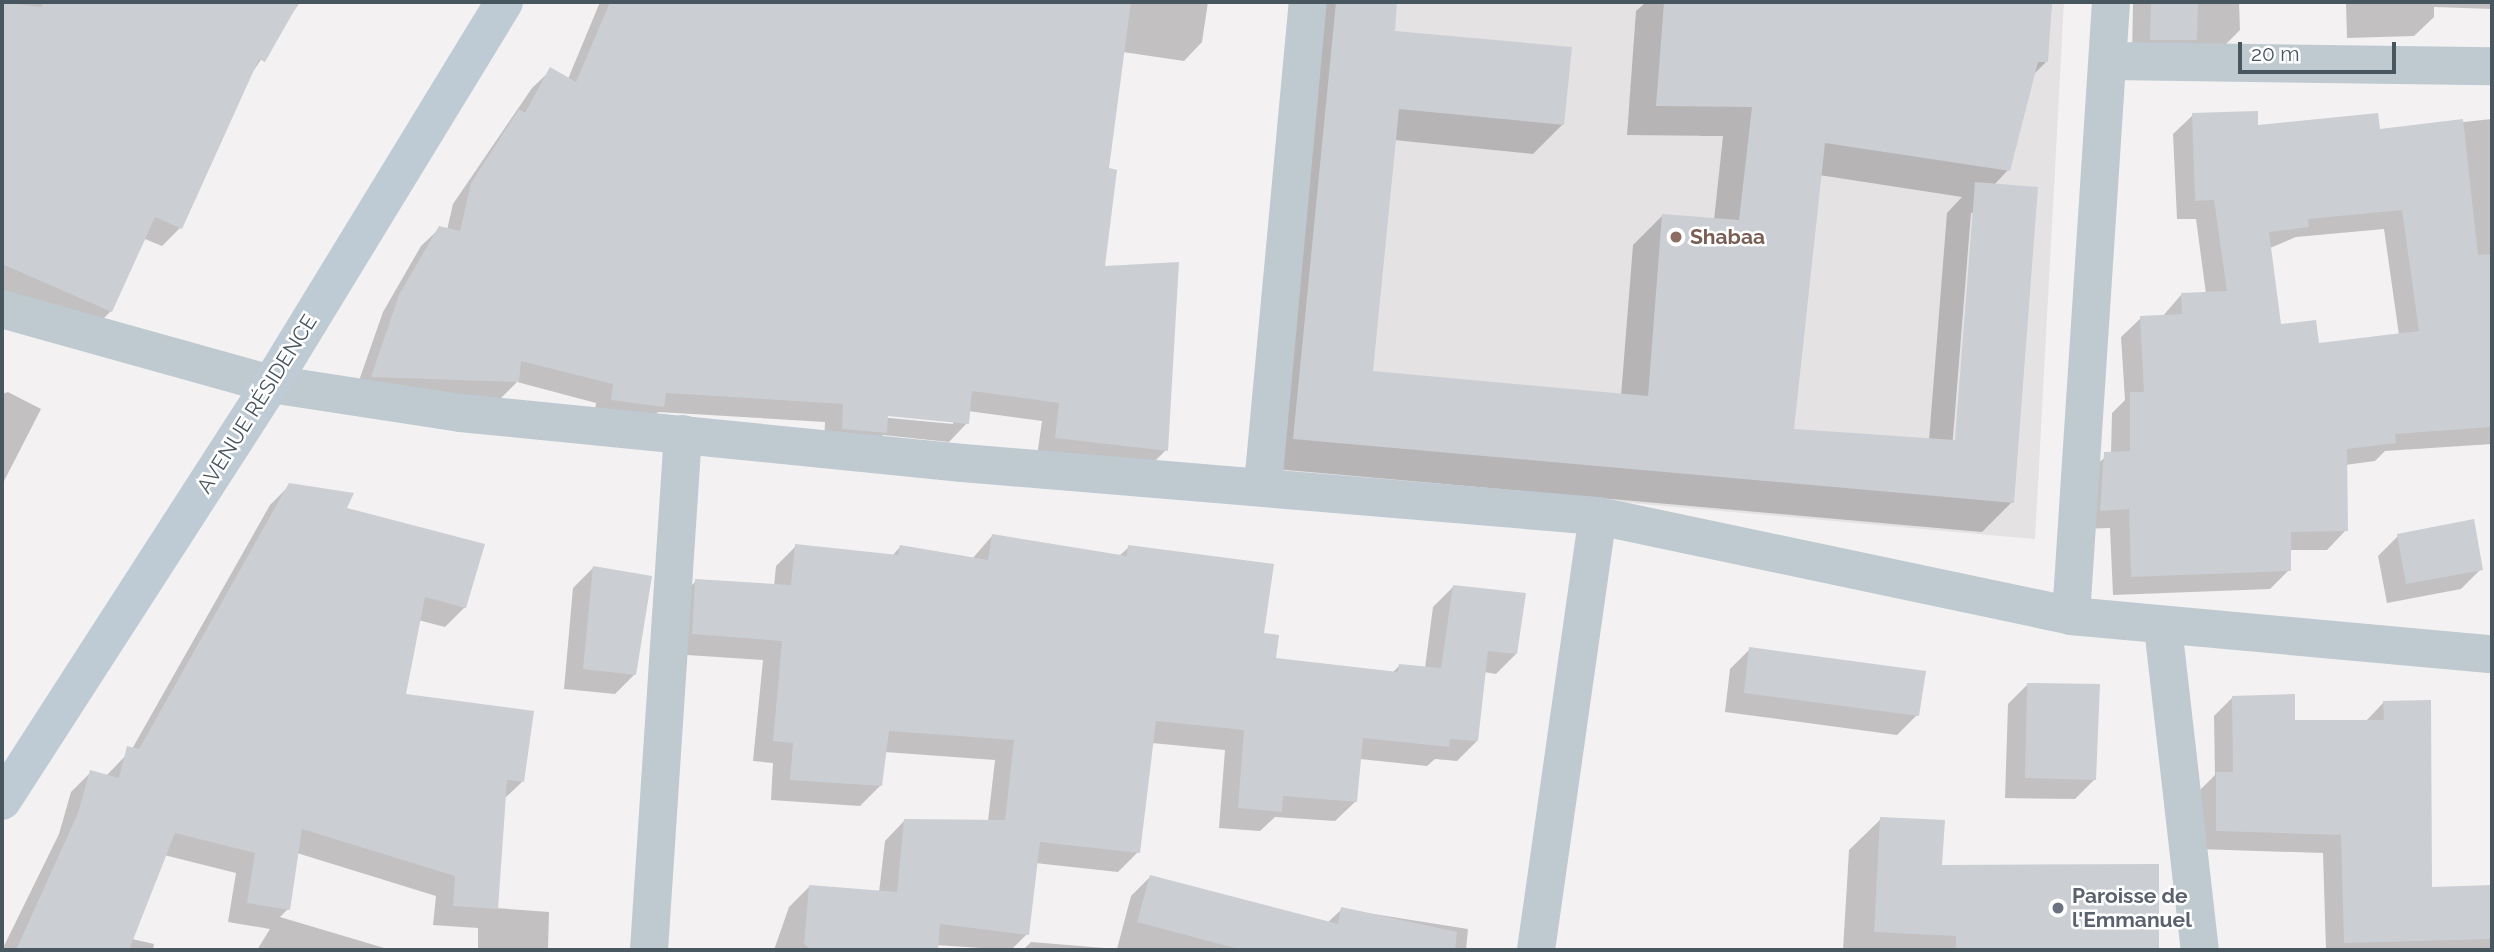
<!DOCTYPE html>
<html>
<head>
<meta charset="utf-8">
<style>
  body { margin:0 }
  #map { position:relative; width:2494px; height:952px; overflow:hidden; background:#f3f1f1; font-family:Raleway,sans-serif }
  div>[style] { position:absolute }
  .education>* { inset:0; background:#e4e2e3 }
  .shadow>* { inset:0; background:#0003 }
  .building>* { inset:0; background:#cbced3 }
  .minor>* { height:38px; margin:-19px; padding:0 19px; transform-origin:19px; border-radius:19px; background:#bec9d0 }
  .secondary>* { height:38px; margin:-19px; padding:0 19px; transform-origin:19px; border-radius:19px; background:#becbd4 }
  .dots>* { width:19px; height:19px; translate:-50% -50%; box-sizing:border-box; border:4px solid #fff; border-radius:50% }
  span { translate:-50% -50%; white-space:nowrap; text-align:center; line-height:1.15; -webkit-text-stroke:5px #fff; paint-order:stroke }
  .education-label { font-size:21px; color:#785e54; font-weight:700 }
  .left { translate:0 -50%; text-align:left }
  .street-label { font-size:21px; color:#48565f }
  .worship-label { font-size:21px; color:#5b616d; font-weight:700 }
  .frame { position:absolute; inset:0; border:4px solid #48565f; pointer-events:none }
  .scale { position:absolute; left:2238px; top:42px; width:158px; height:32px; box-sizing:border-box; border:4px solid #48565f; border-top:0; padding-left:9px; font-size:21px; line-height:24px; white-space:nowrap; color:#48565f; -webkit-text-stroke:5px #fff; paint-order:stroke }
</style>
</head>
<body>
<div id="map">
  <div class="education">
    <div style="clip-path:polygon(1319px 2px,2064px 2px,2035px 539px,1283px 472px)"></div>
  </div>
  <div class="shadow">
    <div style="clip-path:polygon(2px 2px,300px 2px,250px 76px,180px 228px,162px 246px,145px 239px,111px 311px,92px 330px,2px 305px)"></div>
    <div style="clip-path:polygon(evenodd,600px 2px,1208px 2px,1202px 42px,1184px 61px,1123px 52px,1107px 170px,1103px 267px,1166px 450px,1148px 468px,1037px 456px,1042px 421px,968px 411px,967px 423px,949px 442px,883px 435px,867px 451px,824px 447px,825px 422px,658px 412px,644px 425px,594px 418px,596px 403px,517px 382px,499px 400px,354px 395px,383px 312px,421px 246px,440px 228px,447px 230px,453px 204px,532px 88px,551px 70px,568px 79px,600px 2px,879px 413px,953px 421px,953px 424px,879px 417px,879px 413px)"></div>
    <div style="clip-path:polygon(evenodd,1306px 2px,1396px 2px,1393px 33px,1563px 124px,1533px 154px,1394px 140px,1371px 372px,1621px 396px,1633px 245px,1662px 216px,1714px 220px,1723px 136px,1627px 135px,1636px 11px,1646px 2px,2052px 2px,2046px 62px,2033px 75px,2008px 170px,1994px 185px,2012px 502px,1982px 532px,1264px 468px,1306px 2px,1819px 175px,1962px 197px,1947px 213px,1929px 440px,1792px 431px,1819px 175px,1306px 2px,1971px 213px,1975px 213px,1956px 449px,1952px 449px,1971px 213px)"></div>
    <div style="clip-path:polygon(2133px 2px,2239px 2px,2240px 30px,2221px 49px,2132px 58px)"></div>
    <div style="clip-path:polygon(2346px 2px,2492px 2px,2492px 9px,2434px 7px,2434px 17px,2414px 36px,2347px 38px)"></div>
    <div style="clip-path:polygon(evenodd,2193px 115px,2257px 126px,2378px 131px,2492px 119px,2492px 444px,2385px 451px,2375px 461px,2345px 465px,2346px 530px,2327px 550px,2289px 550px,2289px 570px,2270px 589px,2113px 595px,2110px 528px,2081px 529px,2085px 473px,2111px 453px,2112px 413px,2125px 400px,2121px 337px,2141px 318px,2162px 317px,2181px 295px,2206px 294px,2196px 219px,2177px 219px,2173px 134px,2193px 115px,2384px 229px,2399px 335px,2318px 345px,2279px 326px,2270px 248px,2296px 237px,2384px 229px)"></div>
    <div style="clip-path:polygon(8px 392px,41px 409px,2px 485px,2px 394px)"></div>
    <div style="clip-path:polygon(290px 485px,344px 509px,465px 607px,445px 627px,418px 620px,404px 695px,522px 782px,504px 799px,496px 908px,549px 912px,548px 950px,478px 950px,478px 928px,433px 925px,436px 896px,297px 853px,288px 909px,280px 917px,391px 950px,257px 950px,270px 929px,228px 922px,236px 873px,164px 855px,132px 939px,154px 944px,153px 950px,2px 950px,59px 834px,71px 792px,91px 772px,106px 776px,132px 749px,270px 505px)"></div>
    <div style="clip-path:polygon(992px 536px,1119px 556px,1129px 547px,1262px 635px,1274px 659px,1392px 673px,1399px 666px,1425px 668px,1433px 607px,1453px 587px,1516px 654px,1496px 674px,1484px 672px,1477px 741px,1457px 761px,1435px 759px,1427px 766px,1360px 759px,1356px 801px,1335px 821px,1275px 817px,1260px 831px,1219px 828px,1225px 750px,1152px 743px,1138px 852px,1118px 872px,1035px 863px,1027px 934px,1011px 950px,936px 945px,936px 950px,774px 950px,789px 907px,809px 887px,879px 892px,885px 841px,905px 820px,988px 821px,995px 760px,885px 752px,881px 785px,860px 806px,771px 800px,773px 763px,753px 761px,763px 660px,672px 654px,676px 601px,696px 581px,774px 586px,776px 566px,796px 546px,892px 556px,900px 547px,972px 559px)"></div>
    <div style="clip-path:polygon(2398px 536px,2481px 569px,2461px 589px,2387px 603px,2378px 556px)"></div>
    <div style="clip-path:polygon(593px 568px,650px 577px,635px 674px,615px 694px,564px 689px,573px 588px)"></div>
    <div style="clip-path:polygon(1750px 649px,1917px 715px,1897px 735px,1725px 712px,1730px 669px)"></div>
    <div style="clip-path:polygon(2028px 684px,2095px 779px,2075px 799px,2005px 798px,2008px 704px)"></div>
    <div style="clip-path:polygon(2233px 697px,2294px 722px,2365px 722px,2384px 702px,2430px 889px,2492px 887px,2492px 950px,2326px 950px,2323px 853px,2198px 849px,2198px 792px,2215px 775px,2214px 716px)"></div>
    <div style="clip-path:polygon(1881px 819px,1941px 867px,2157px 866px,2157px 950px,1843px 950px,1849px 850px)"></div>
    <div style="clip-path:polygon(1150px 877px,1327px 923px,1342px 909px,1468px 929px,1466px 950px,1023px 950px,1031px 942px,1117px 949px,1131px 896px)"></div>
  </div>
  <div class="building">
    <div style="clip-path:polygon(2px 2px,42px 7px,43px 2px,299px 2px,265px 62px,259px 59px,182px 229px,155px 217px,112px 312px,2px 264px)"></div>
    <div style="clip-path:polygon(610px 2px,1131px 2px,1109px 168px,1117px 170px,1105px 266px,1179px 262px,1168px 451px,1055px 438px,1059px 403px,972px 391px,969px 424px,888px 416px,887px 433px,842px 429px,843px 404px,666px 393px,664px 407px,611px 400px,613px 384px,521px 361px,519px 382px,371px 377px,399px 295px,439px 226px,460px 231px,471px 183px,519px 109px,525px 113px,550px 67px,576px 82px)"></div>
    <div style="clip-path:polygon(1336px 2px,1397px 2px,1395px 31px,1572px 47px,1564px 125px,1399px 109px,1373px 371px,1648px 396px,1662px 214px,1739px 220px,1752px 107px,1656px 106px,1664px 2px,2052px 2px,2048px 62px,2038px 62px,2010px 171px,1825px 143px,1794px 429px,1955px 440px,1975px 182px,2038px 187px,2014px 503px,1293px 439px)"></div>
    <div style="clip-path:polygon(2151px 2px,2198px 2px,2197px 40px,2150px 40px)"></div>
    <div style="clip-path:polygon(evenodd,2258px 111px,2258px 125px,2378px 113px,2380px 129px,2463px 119px,2478px 255px,2492px 254px,2492px 427px,2395px 434px,2396px 443px,2347px 449px,2348px 531px,2291px 532px,2291px 571px,2131px 577px,2129px 509px,2100px 511px,2104px 452px,2130px 451px,2130px 392px,2144px 392px,2140px 316px,2182px 314px,2181px 293px,2227px 291px,2214px 200px,2195px 201px,2192px 113px,2258px 111px,2402px 210px,2419px 331px,2319px 343px,2316px 320px,2281px 324px,2269px 232px,2309px 227px,2308px 219px,2402px 210px)"></div>
    <div style="clip-path:polygon(289px 483px,354px 493px,347px 508px,485px 544px,466px 608px,425px 597px,406px 694px,534px 711px,524px 782px,507px 780px,498px 909px,453px 906px,455px 876px,302px 829px,290px 910px,247px 903px,255px 853px,175px 833px,129px 950px,16px 950px,78px 813px,90px 770px,119px 778px,127px 746px,139px 749px)"></div>
    <div style="clip-path:polygon(2474px 519px,2483px 570px,2406px 584px,2397px 534px)"></div>
    <div style="clip-path:polygon(992px 534px,1127px 556px,1128px 545px,1274px 564px,1264px 633px,1279px 635px,1276px 658px,1398px 672px,1399px 664px,1441px 668px,1453px 585px,1526px 593px,1517px 654px,1488px 651px,1478px 741px,1450px 739px,1449px 747px,1363px 738px,1357px 802px,1283px 796px,1282px 812px,1238px 808px,1244px 730px,1156px 721px,1140px 853px,1040px 842px,1029px 935px,940px 924px,938px 950px,811px 950px,804px 944px,809px 885px,897px 892px,904px 819px,1005px 820px,1014px 740px,889px 731px,882px 786px,790px 780px,793px 743px,773px 741px,782px 641px,692px 634px,695px 579px,791px 585px,795px 544px,898px 555px,900px 545px,988px 560px)"></div>
    <div style="clip-path:polygon(593px 566px,652px 576px,636px 675px,583px 669px)"></div>
    <div style="clip-path:polygon(1749px 647px,1926px 671px,1919px 716px,1744px 693px)"></div>
    <div style="clip-path:polygon(2027px 683px,2100px 684px,2096px 780px,2025px 778px)"></div>
    <div style="clip-path:polygon(2295px 694px,2295px 720px,2384px 720px,2383px 701px,2431px 700px,2432px 887px,2492px 885px,2492px 939px,2344px 943px,2341px 835px,2216px 831px,2216px 772px,2233px 772px,2232px 696px)"></div>
    <div style="clip-path:polygon(1880px 817px,1945px 820px,1942px 865px,2159px 864px,2159px 950px,1956px 950px,1956px 936px,1874px 932px)"></div>
    <div style="clip-path:polygon(1150px 875px,1338px 924px,1341px 907px,1457px 932px,1455px 950px,1242px 950px,1137px 922px)"></div>
  </div>
  <div class="minor">
    <div style="left:2111px;top:61px;width:381px;rotate:0.8deg"></div>
    <div style="left:2px;top:309px;width:279px;rotate:15.6deg"></div>
    <div style="left:271px;top:384px;width:192px;rotate:8.7deg"></div>
    <div style="left:461px;top:413px;width:504px;rotate:5.69deg"></div>
    <div style="left:963px;top:463px;width:637px;rotate:4.77deg"></div>
    <div style="left:1598px;top:516px;width:483px;rotate:11.9deg"></div>
    <div style="left:2071px;top:616px;width:423px;rotate:5.2deg"></div>
    <div style="left:1263px;top:485px;width:485px;rotate:-84.7deg"></div>
    <div style="left:2071px;top:616px;width:615px;rotate:-86.27deg"></div>
    <div style="left:2163px;top:627px;width:325px;rotate:83.5deg"></div>
    <div style="left:649px;top:950px;width:517px;rotate:-86.23deg"></div>
    <div style="left:1536px;top:950px;width:438px;rotate:-81.9deg"></div>
  </div>
  <div class="secondary">
    <div style="left:2px;top:801px;width:496px;rotate:-57.2deg"></div>
    <div style="left:271px;top:384px;width:447px;rotate:-58.6deg"></div>
  </div>
  <div class="dots">
    <div style="left:1676px;top:237px;background:#8d6e63"></div>
    <div style="left:2058px;top:908px;background:#6b7280"></div>
  </div>
  <div class="education-label">
    <span class="left" style="left:1690px;top:237px">Shabaa</span>
  </div>
  <div class="street-label">
    <span style="left:257px;top:404px;rotate:-58deg">AVENUE RÉSIDENCE</span>
  </div>
  <div class="worship-label">
    <span class="left" style="left:2072px;top:908px">Paroisse de<br>l'Emmanuel</span>
  </div>
  <div class="frame"></div>
  <div class="scale">20 m</div>
</div>
</body>
</html>
